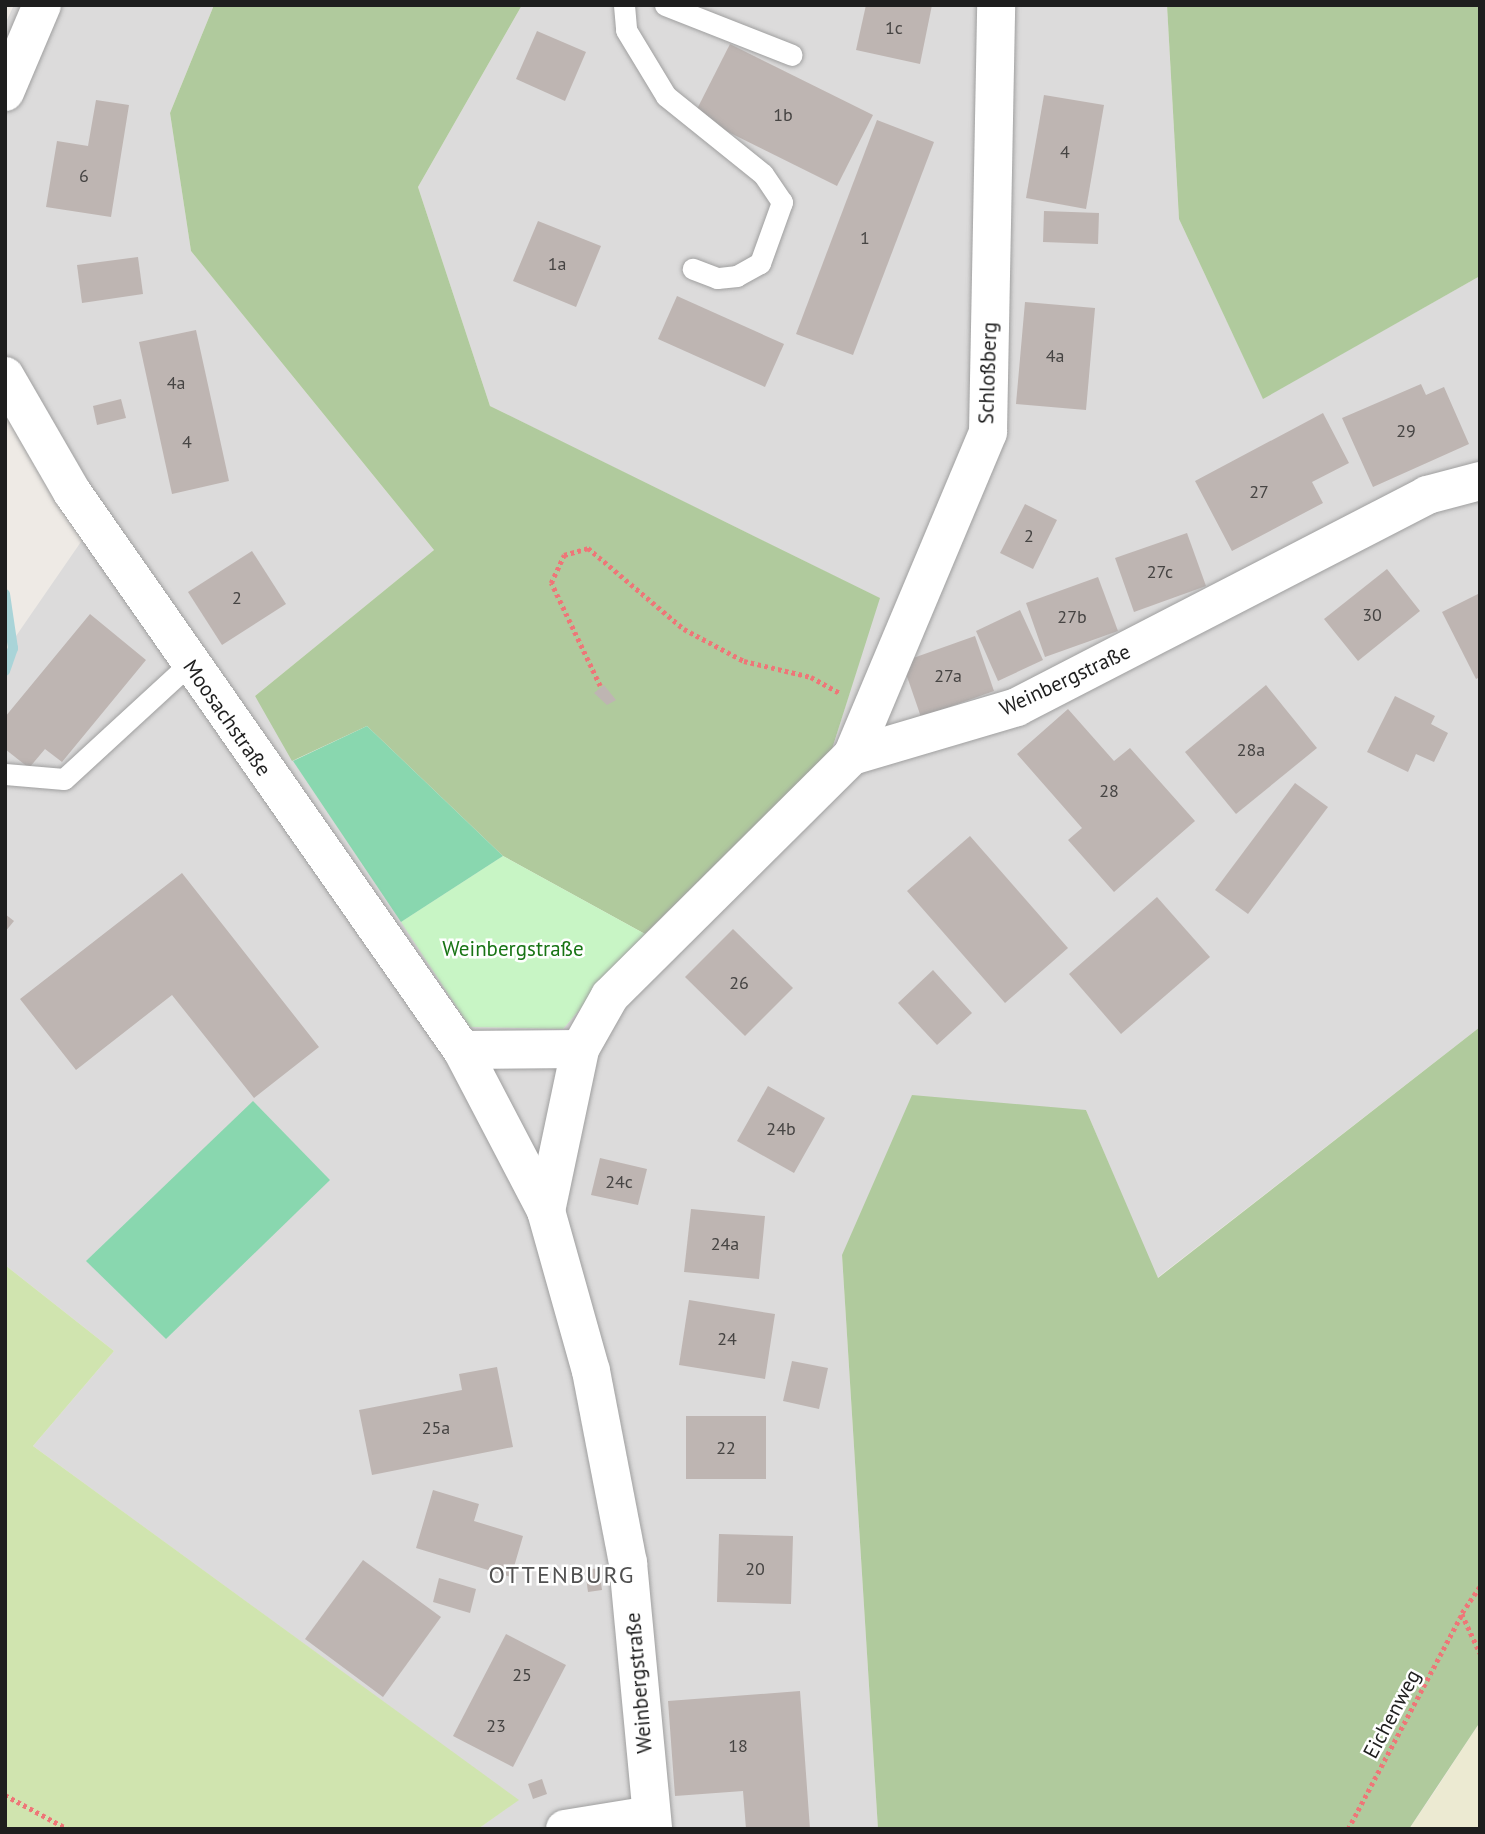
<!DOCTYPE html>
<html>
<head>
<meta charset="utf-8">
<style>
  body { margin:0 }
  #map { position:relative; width:1485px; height:1834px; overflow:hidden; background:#eeeae5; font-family:"PT Sans",sans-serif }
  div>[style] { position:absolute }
  .residential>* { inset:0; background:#dcdbdb }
  .farmland>* { inset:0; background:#ecead2 }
  .grass>* { inset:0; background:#d0e4af }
  .forest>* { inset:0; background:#b0ca9d }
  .park>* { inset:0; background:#c8f5c5 }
  .pitch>* { inset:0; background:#89d7af }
  .stream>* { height:10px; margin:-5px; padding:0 5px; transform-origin:5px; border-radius:5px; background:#a9d4d8 }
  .building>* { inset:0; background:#beb5b2 }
  .path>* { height:4.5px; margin-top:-2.25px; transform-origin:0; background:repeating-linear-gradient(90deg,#ee7678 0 3.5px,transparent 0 7px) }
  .roads { filter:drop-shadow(0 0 2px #9f9f9f) drop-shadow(0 0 2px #9f9f9f) }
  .lane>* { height:21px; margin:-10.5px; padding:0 10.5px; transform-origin:10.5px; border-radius:10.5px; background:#fff }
  .street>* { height:38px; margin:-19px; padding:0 19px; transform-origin:19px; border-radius:19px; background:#fff }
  span { translate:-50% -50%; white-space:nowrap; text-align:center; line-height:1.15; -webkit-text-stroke:5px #fff; paint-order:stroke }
  .number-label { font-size:18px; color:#464443 }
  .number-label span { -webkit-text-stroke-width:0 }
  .street-label { font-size:21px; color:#1e1e1e }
  .park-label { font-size:21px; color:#187414 }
  .quarter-label { font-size:24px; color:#515151; letter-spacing:2px }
  .frame { position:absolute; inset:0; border:7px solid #1e1e1e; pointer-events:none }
</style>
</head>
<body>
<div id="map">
  <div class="residential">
    <div style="clip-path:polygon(14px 5px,214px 5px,170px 113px,191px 251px,434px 550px,255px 696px,470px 1027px,563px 1029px,645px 934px,832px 749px,879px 598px,490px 406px,418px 187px,522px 5px,1167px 5px,1179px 219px,1263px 398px,1480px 276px,1480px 1027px,1157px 1278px,1086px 1110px,842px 1255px,878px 1829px,478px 1829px,518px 1800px,33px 1446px,114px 1351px,5px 1265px,5px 652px,85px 536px,5px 380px,5px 24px)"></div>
  </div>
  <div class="farmland">
    <div style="clip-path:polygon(1480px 1722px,1480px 1829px,1409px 1829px,1431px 1797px)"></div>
  </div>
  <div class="grass">
    <div style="clip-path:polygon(5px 1265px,114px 1351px,33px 1446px,519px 1800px,478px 1829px,5px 1829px)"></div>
  </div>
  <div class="forest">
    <div style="clip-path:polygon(214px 5px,522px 5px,418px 187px,490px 406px,880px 598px,832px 749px,645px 934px,503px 856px,367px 726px,292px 761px,255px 696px,434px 550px,191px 251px,170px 113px)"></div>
    <div style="clip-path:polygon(1167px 5px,1480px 5px,1480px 276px,1263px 399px,1179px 219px)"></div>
    <div style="clip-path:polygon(1480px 1027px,1480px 1722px,1409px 1829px,878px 1829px,842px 1255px,912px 1095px,1086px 1110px,1158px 1278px)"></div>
  </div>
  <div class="park">
    <div style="clip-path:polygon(503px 856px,645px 934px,563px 1029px,470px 1027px,401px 922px)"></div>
  </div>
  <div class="pitch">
    <div style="clip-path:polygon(367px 726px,503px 856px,401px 922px,293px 761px)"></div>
    <div style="clip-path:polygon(253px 1101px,330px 1180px,166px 1339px,86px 1261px)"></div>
  </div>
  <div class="stream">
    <div style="left:5px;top:594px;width:55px;rotate:81.6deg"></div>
    <div style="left:13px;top:648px;width:24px;rotate:109deg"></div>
  </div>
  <div class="building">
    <div style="clip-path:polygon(866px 5px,932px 5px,920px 64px,856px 50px)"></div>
    <div style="clip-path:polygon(537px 31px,586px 52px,565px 101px,516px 79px)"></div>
    <div style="clip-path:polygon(730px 44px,873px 115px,837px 186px,694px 115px)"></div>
    <div style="clip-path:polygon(1044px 95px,1104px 105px,1086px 209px,1026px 198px)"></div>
    <div style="clip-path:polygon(96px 100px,129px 105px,111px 217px,46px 207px,57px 141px,88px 146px)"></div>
    <div style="clip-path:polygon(877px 120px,934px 142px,853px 355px,796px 334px)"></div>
    <div style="clip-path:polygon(1044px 211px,1099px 213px,1098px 244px,1043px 242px)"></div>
    <div style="clip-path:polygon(538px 221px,601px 246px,576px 307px,513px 281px)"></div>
    <div style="clip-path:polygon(138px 257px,143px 294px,82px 303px,77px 265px)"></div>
    <div style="clip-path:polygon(677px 296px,784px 344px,765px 387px,658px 339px)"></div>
    <div style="clip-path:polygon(1025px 302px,1095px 308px,1086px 410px,1016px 404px)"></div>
    <div style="clip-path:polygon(196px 330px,229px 481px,172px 494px,139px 342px)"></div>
    <div style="clip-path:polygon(1421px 384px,1426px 395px,1444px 387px,1469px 444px,1373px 487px,1342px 418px)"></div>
    <div style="clip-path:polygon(121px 399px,126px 418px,97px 425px,93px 406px)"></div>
    <div style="clip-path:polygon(1323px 413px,1349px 463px,1312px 482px,1323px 503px,1232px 551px,1195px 481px)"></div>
    <div style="clip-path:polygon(1025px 504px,1057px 520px,1033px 569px,1000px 553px)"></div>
    <div style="clip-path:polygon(1187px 533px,1206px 586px,1134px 612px,1115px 558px)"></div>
    <div style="clip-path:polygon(252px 551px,286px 604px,222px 645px,188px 592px)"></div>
    <div style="clip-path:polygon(1387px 569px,1420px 611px,1358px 661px,1324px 619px)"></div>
    <div style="clip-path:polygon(1098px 577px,1118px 631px,1045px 657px,1026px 603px)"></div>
    <div style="clip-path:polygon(1480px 593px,1480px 677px,1476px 679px,1442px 612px)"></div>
    <div style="clip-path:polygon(1020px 610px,1043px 660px,998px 681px,976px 631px)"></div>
    <div style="clip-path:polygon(90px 614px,146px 660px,62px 762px,45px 749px,29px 768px,5px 749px,5px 717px)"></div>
    <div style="clip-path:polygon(975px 636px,994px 691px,921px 717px,902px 662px)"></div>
    <div style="clip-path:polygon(604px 685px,616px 700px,607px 705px,594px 693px)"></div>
    <div style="clip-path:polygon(1266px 685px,1317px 748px,1236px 814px,1185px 752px)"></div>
    <div style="clip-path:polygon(1395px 696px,1435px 716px,1431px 724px,1448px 733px,1434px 762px,1416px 754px,1408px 772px,1367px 752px)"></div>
    <div style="clip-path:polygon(1068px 709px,1114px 761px,1130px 748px,1195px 821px,1114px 892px,1068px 840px,1082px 828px,1017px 754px)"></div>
    <div style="clip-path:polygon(1295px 783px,1328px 807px,1248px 914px,1215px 890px)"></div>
    <div style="clip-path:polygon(970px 836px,1068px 948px,1005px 1003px,907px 891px)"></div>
    <div style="clip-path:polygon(182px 873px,319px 1047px,254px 1098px,172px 995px,76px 1070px,20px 999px)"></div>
    <div style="clip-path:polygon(1157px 897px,1210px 957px,1121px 1034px,1069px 974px)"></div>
    <div style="clip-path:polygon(5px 914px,14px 921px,5px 932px)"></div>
    <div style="clip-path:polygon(733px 929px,793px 988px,745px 1036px,685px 977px)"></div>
    <div style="clip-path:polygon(933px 970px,972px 1013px,937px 1045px,898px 1003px)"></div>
    <div style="clip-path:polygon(768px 1086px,825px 1118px,794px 1173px,737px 1141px)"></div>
    <div style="clip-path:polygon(600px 1158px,647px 1169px,638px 1205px,591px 1195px)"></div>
    <div style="clip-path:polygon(691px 1209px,765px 1216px,759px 1279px,684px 1272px)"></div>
    <div style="clip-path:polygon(689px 1300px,775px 1314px,765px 1379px,679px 1365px)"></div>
    <div style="clip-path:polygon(792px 1361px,828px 1368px,819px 1409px,783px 1401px)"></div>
    <div style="clip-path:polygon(497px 1367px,513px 1447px,372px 1475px,359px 1410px,462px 1390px,459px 1374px)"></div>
    <div style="clip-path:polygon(686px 1416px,766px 1416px,766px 1479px,686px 1479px)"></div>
    <div style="clip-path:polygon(433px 1490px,479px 1504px,474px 1521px,523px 1536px,511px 1577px,416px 1548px)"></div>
    <div style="clip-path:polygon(719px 1534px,793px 1536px,791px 1604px,717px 1602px)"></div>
    <div style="clip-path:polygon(363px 1560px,441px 1617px,383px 1697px,305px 1639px)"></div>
    <div style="clip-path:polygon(599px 1568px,602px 1590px,588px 1592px,585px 1570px)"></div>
    <div style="clip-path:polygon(439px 1578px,476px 1589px,470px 1613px,433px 1602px)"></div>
    <div style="clip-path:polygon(506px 1634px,566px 1665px,513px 1767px,453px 1736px)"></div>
    <div style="clip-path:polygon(800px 1691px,810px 1829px,746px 1829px,743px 1791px,675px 1796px,668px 1701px)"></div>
    <div style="clip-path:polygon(542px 1779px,547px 1794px,533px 1799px,528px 1784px)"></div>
  </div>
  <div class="path">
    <div style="left:600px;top:686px;width:114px;rotate:-115.4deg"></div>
    <div style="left:551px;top:583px;width:31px;rotate:-65deg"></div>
    <div style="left:564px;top:555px;width:25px;rotate:-16deg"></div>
    <div style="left:588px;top:548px;width:126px;rotate:40.2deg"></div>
    <div style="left:684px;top:629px;width:68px;rotate:28.1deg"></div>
    <div style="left:744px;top:661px;width:69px;rotate:13.4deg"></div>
    <div style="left:811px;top:677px;width:33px;rotate:29deg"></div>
    <div style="left:1480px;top:1587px;width:32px;rotate:124deg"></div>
    <div style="left:1462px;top:1614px;width:43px;rotate:65.2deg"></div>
    <div style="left:5px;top:1795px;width:72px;rotate:28.4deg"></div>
    <div style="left:1348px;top:1829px;width:243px;rotate:-62.1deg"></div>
  </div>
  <div class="roads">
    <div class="lane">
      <div style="left:624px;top:5px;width:25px;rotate:85deg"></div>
      <div style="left:626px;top:30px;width:77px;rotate:58.8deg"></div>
      <div style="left:666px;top:96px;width:124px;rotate:38.8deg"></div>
      <div style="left:763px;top:174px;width:34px;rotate:56deg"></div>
      <div style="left:782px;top:202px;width:65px;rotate:109.8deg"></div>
      <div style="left:760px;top:263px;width:26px;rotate:151deg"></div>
      <div style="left:737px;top:276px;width:20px;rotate:174deg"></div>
      <div style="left:717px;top:278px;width:26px;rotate:-159deg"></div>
      <div style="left:665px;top:5px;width:136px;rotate:21.5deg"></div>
      <div style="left:5px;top:774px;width:59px;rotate:4.8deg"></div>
      <div style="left:64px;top:779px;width:170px;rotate:-42.6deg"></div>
    </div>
    <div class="street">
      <div style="left:5px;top:92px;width:95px;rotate:-67deg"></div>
      <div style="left:5px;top:376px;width:134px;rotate:60deg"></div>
      <div style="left:72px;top:492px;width:681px;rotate:55.05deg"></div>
      <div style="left:462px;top:1050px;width:182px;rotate:62.4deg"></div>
      <div style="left:546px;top:1211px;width:166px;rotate:74.3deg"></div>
      <div style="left:591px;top:1371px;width:196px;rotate:79.1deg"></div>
      <div style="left:628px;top:1563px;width:267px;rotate:84.6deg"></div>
      <div style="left:852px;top:756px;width:351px;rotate:-67.2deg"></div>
      <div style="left:988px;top:432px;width:427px;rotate:-88.9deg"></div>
      <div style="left:462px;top:1050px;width:118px;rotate:-0.5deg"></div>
      <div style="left:546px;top:1211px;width:166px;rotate:-78.1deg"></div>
      <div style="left:580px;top:1049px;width:61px;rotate:-60.5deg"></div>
      <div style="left:610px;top:996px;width:341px;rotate:-44.8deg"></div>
      <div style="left:852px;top:756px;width:172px;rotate:-16.5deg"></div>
      <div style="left:1017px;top:707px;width:462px;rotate:-27.3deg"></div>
      <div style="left:1427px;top:495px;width:55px;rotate:-14.8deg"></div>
      <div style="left:565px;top:1829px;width:87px;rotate:-9.2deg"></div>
    </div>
  </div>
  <div class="number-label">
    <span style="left:894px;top:28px">1c</span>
    <span style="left:783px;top:115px">1b</span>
    <span style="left:1065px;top:152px">4</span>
    <span style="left:84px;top:176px">6</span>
    <span style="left:865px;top:238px">1</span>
    <span style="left:557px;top:264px">1a</span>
    <span style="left:1055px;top:356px">4a</span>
    <span style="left:176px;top:383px">4a</span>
    <span style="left:1406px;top:431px">29</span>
    <span style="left:187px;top:442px">4</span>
    <span style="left:1259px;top:492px">27</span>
    <span style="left:1029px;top:536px">2</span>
    <span style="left:1160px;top:572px">27c</span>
    <span style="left:237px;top:598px">2</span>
    <span style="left:1372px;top:615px">30</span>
    <span style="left:1072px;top:617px">27b</span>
    <span style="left:948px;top:676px">27a</span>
    <span style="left:1251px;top:750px">28a</span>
    <span style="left:1109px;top:791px">28</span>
    <span style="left:739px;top:983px">26</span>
    <span style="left:781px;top:1129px">24b</span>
    <span style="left:619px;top:1182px">24c</span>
    <span style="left:725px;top:1244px">24a</span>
    <span style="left:727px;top:1339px">24</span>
    <span style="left:436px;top:1428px">25a</span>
    <span style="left:726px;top:1448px">22</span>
    <span style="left:755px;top:1569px">20</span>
    <span style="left:522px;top:1675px">25</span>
    <span style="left:496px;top:1726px">23</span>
    <span style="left:738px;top:1746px">18</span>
  </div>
  <div class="street-label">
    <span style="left:988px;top:373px;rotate:-88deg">Schloßberg</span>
    <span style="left:1065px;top:680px;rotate:-25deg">Weinbergstraße</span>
    <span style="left:227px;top:718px;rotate:55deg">Moosachstraße</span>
    <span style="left:639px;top:1683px;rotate:-95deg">Weinbergstraße</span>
    <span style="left:1392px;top:1714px;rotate:-62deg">Eichenweg</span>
  </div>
  <div class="park-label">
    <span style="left:513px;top:949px">Weinbergstraße</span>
  </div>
  <div class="quarter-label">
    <span style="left:562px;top:1575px">OTTENBURG</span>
  </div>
  <div class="frame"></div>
</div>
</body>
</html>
